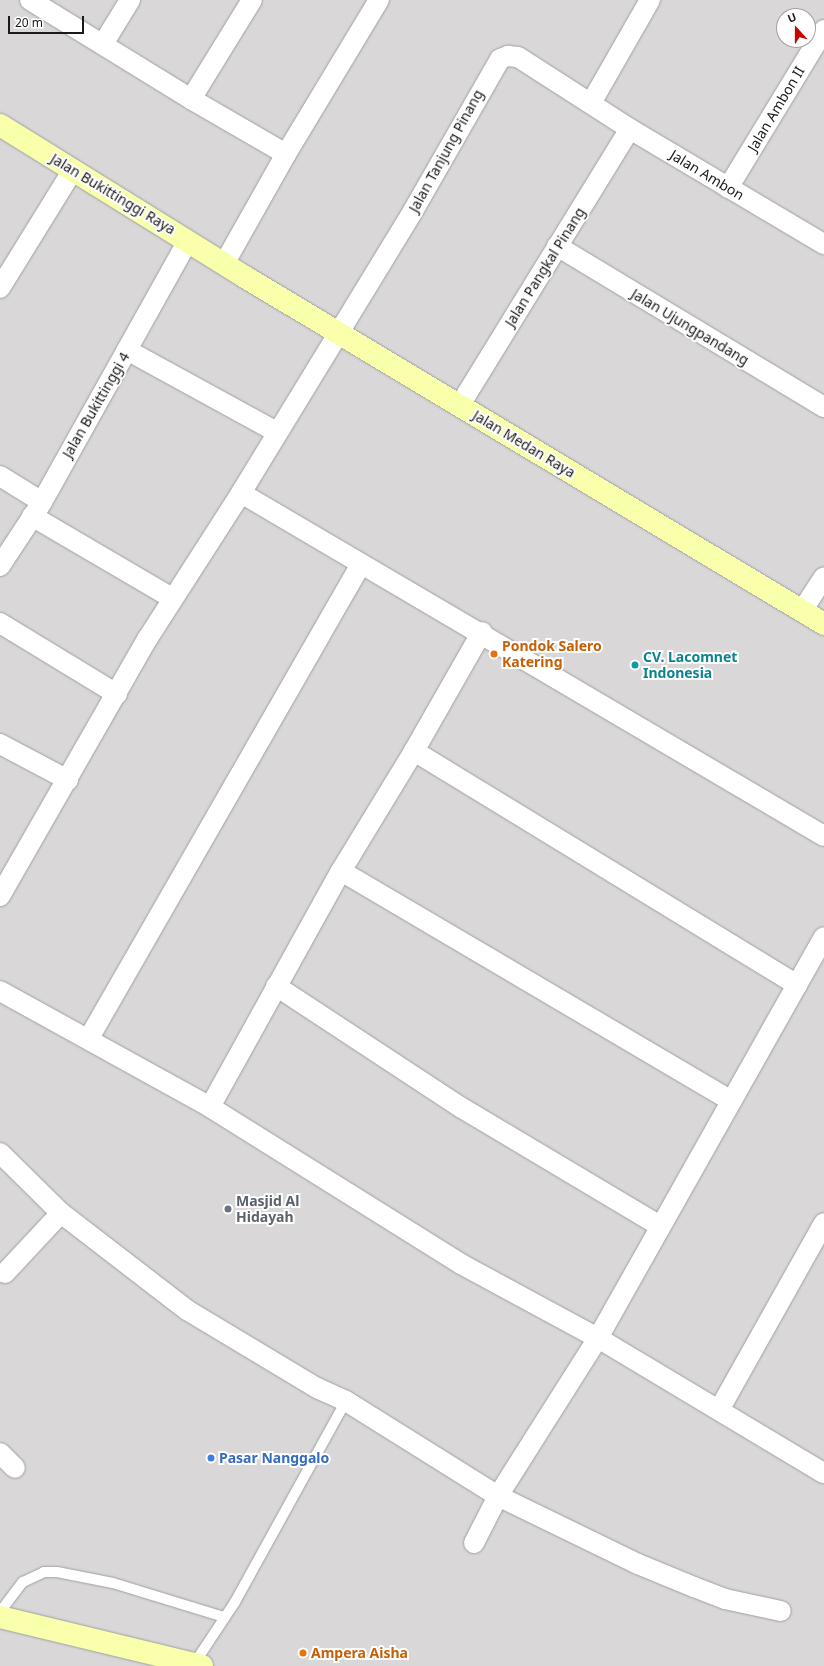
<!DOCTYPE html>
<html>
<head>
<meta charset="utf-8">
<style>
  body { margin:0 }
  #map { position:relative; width:824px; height:1666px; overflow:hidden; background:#eee9de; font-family:"Noto Sans",sans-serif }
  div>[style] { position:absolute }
  .residential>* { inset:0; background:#d9d7d7 }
  .roads { filter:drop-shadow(0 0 1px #a1a1a1) drop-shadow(0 0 1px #a1a1a1) }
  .lane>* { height:10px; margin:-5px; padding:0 5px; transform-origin:5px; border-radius:5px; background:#fff }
  .street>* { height:20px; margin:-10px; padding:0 10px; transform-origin:10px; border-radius:10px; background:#fff }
  .secondary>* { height:22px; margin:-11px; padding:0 11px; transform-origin:11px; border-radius:11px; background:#f9ffab }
  .dots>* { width:11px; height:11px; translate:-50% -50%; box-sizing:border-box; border:2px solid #fff; border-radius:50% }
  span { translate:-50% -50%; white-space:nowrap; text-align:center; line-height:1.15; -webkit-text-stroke:4px #fff; paint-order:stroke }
  .street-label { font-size:14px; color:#1a1a1a }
  .food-label { font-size:14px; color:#c56008; font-weight:700 }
  .left { translate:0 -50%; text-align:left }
  .culture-label { font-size:14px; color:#0d838f; font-weight:700 }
  .worship-label { font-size:14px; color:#5b616d; font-weight:700 }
  .shop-label { font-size:14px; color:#366cbe; font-weight:700 }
  .north { position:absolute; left:776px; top:8px; width:40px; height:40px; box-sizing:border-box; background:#fff; border:1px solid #a3a3a3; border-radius:50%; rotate:339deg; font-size:11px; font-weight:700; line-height:16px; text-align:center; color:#1a1a1a }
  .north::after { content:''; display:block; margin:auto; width:14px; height:18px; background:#c50500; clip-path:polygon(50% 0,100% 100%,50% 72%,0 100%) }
  .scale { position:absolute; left:8px; top:16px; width:76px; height:18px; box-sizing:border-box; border:2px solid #1a1a1a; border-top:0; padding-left:5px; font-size:12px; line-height:14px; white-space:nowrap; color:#1a1a1a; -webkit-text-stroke:3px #fff; paint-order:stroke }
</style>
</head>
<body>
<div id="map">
  <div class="residential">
    <div style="clip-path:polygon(evenodd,0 0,824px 0,824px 1666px,0 1666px,0 0,784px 16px,808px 16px,808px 40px,784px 40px,784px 16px)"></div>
  </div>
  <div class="roads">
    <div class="lane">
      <div style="left:0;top:1612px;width:38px;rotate:-53deg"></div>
      <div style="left:23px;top:1582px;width:23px;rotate:-25deg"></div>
      <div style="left:44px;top:1572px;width:13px"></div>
      <div style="left:57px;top:1572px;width:57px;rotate:11.1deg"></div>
      <div style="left:113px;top:1583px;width:116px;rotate:17deg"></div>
      <div style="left:194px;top:1664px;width:74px;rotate:-56.5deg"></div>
      <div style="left:235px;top:1602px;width:230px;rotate:-61.1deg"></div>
    </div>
    <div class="street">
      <div style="left:30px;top:0;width:189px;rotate:31.6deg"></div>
      <div style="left:191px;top:99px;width:110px;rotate:30.1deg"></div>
      <div style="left:103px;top:44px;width:52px;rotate:-58.5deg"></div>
      <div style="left:191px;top:99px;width:116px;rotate:-58.4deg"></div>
      <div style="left:591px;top:103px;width:119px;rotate:-60.2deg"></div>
      <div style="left:728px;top:188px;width:185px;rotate:-58.7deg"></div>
      <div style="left:557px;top:246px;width:312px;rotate:31.1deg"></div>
      <div style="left:224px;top:264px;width:126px;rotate:-60.6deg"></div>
      <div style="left:286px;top:154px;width:180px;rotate:-58.9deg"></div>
      <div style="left:0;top:288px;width:139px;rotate:-58.3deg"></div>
      <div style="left:127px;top:350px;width:171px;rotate:28.7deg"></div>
      <div style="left:460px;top:405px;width:324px;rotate:-58.4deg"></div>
      <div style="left:0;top:476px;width:49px;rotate:31.8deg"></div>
      <div style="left:241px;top:493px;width:676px;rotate:30.47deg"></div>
      <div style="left:32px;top:516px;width:162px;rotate:30.4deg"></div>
      <div style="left:0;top:566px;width:77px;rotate:-56.7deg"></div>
      <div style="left:42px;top:502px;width:299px;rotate:-60.8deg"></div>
      <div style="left:802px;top:611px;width:40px;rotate:-57.1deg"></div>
      <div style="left:0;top:623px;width:137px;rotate:31.3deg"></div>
      <div style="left:0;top:744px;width:77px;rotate:27.9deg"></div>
      <div style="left:414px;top:751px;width:449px;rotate:31.4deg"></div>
      <div style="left:341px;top:871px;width:453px;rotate:30.5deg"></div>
      <div style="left:0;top:896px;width:297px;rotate:-60.2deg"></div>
      <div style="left:148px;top:638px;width:172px;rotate:-57.3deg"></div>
      <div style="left:241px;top:493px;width:330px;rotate:-58.6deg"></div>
      <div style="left:413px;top:211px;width:175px;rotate:-60.2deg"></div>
      <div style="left:500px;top:59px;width:9px;rotate:-21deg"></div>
      <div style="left:508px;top:56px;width:10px;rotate:6deg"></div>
      <div style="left:518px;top:57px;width:133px;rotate:32.7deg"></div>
      <div style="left:630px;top:129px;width:226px;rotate:30.7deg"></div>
      <div style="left:276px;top:986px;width:222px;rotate:33.3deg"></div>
      <div style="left:462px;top:1108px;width:230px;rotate:30.8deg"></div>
      <div style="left:0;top:991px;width:240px;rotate:28.9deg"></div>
      <div style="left:210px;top:1107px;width:296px;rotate:32deg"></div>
      <div style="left:461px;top:1264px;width:156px;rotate:28.4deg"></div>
      <div style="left:598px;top:1338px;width:263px;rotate:30.9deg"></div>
      <div style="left:89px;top:1038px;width:546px;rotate:-60.15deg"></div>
      <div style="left:210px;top:1107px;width:270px;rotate:-61deg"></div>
      <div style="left:341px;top:871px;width:140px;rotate:-58.7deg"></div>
      <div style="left:414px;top:751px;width:137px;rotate:-60.3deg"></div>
      <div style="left:0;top:1153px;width:86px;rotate:44.5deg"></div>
      <div style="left:61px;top:1213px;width:159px;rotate:37.6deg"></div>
      <div style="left:187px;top:1310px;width:152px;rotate:31deg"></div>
      <div style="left:317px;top:1388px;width:32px;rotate:24deg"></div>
      <div style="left:346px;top:1401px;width:179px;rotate:32deg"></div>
      <div style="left:498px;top:1496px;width:156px;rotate:25.9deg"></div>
      <div style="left:638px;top:1564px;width:61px;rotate:22.3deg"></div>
      <div style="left:694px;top:1587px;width:33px;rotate:21deg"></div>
      <div style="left:725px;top:1599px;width:57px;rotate:12.1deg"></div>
      <div style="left:5px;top:1273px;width:82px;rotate:-47deg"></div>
      <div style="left:719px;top:1410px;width:214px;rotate:-60.7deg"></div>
      <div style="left:0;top:1453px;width:21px;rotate:45deg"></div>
      <div style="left:474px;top:1543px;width:53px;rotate:-62.9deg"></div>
      <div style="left:498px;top:1496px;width:187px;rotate:-57.7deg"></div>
      <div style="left:598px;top:1338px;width:460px;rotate:-60.6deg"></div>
    </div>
    <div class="secondary">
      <div style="left:0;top:125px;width:288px;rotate:31.8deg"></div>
      <div style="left:245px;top:277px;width:675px;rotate:30.93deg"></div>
      <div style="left:0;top:1617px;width:208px;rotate:13.6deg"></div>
    </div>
  </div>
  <div class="dots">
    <div style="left:494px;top:654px;background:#e8710a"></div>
    <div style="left:635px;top:665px;background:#0f9aa8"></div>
    <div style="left:228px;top:1209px;background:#6b7280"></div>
    <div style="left:211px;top:1458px;background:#3f7fe0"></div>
    <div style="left:303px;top:1653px;background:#e8710a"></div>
  </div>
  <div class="street-label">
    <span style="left:776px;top:109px;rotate:-59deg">Jalan Ambon II</span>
    <span style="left:446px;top:151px;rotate:-61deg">Jalan Tanjung Pinang</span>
    <span style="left:707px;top:175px;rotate:31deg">Jalan Ambon</span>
    <span style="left:113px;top:194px;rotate:31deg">Jalan Bukittinggi Raya</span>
    <span style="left:545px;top:267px;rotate:-58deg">Jalan Pangkal Pinang</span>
    <span style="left:690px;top:327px;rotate:31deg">Jalan Ujungpandang</span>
    <span style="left:96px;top:405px;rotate:-60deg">Jalan Bukittinggi 4</span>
    <span style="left:524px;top:444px;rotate:31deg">Jalan Medan Raya</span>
  </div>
  <div class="food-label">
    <span class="left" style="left:502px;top:654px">Pondok Salero<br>Katering</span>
    <span class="left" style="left:311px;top:1653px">Ampera Aisha</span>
  </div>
  <div class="culture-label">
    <span class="left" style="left:643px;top:665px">CV. Lacomnet<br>Indonesia</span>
  </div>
  <div class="worship-label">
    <span class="left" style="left:236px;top:1209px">Masjid Al<br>Hidayah</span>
  </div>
  <div class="shop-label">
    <span class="left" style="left:219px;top:1458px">Pasar Nanggalo</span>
  </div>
  <div class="north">U</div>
  <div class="scale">20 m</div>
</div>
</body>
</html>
